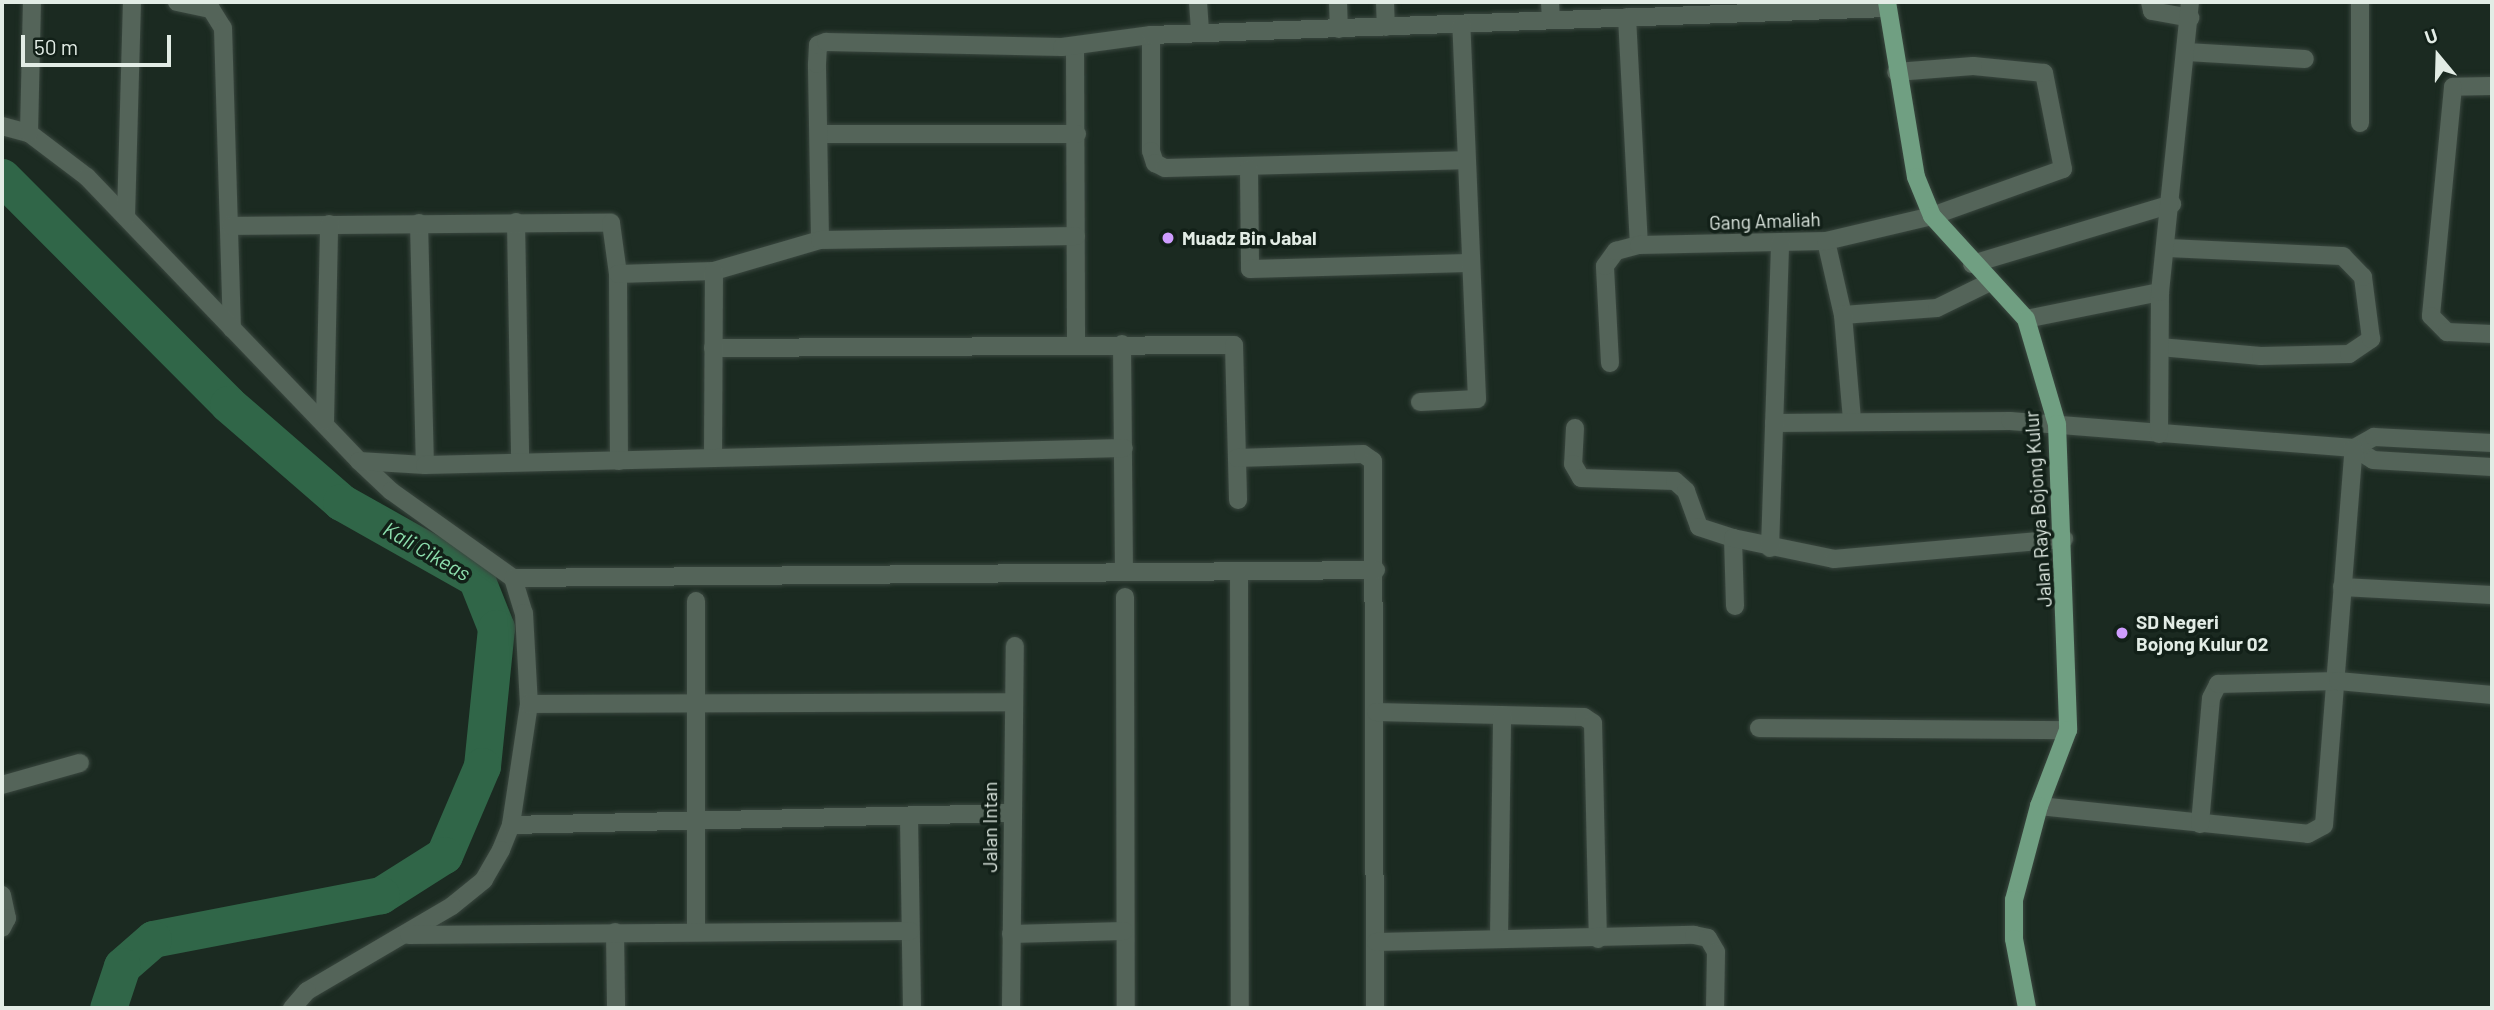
<!DOCTYPE html>
<html>
<head>
<meta charset="utf-8">
<style>
  body { margin:0 }
  #map { position:relative; width:2494px; height:1010px; overflow:hidden; background:#1b2a21; font-family:Barlow,sans-serif }
  div>[style] { position:absolute }
  .river>* { height:37px; margin:-18.5px; padding:0 18.5px; transform-origin:18.5px; border-radius:18.5px; background:#306648 }
  .roads { filter:drop-shadow(0 0 2px #3a473f) drop-shadow(0 0 2px #3a473f) }
  .minor>* { height:18px; margin:-9px; padding:0 9px; transform-origin:9px; border-radius:9px; background:#546459 }
  .major>* { height:18px; margin:-9px; padding:0 9px; transform-origin:9px; border-radius:9px; background:#709f82 }
  .dots>* { width:19px; height:19px; translate:-50% -50%; box-sizing:border-box; border:4px solid #122018; border-radius:50% }
  span { translate:-50% -50%; white-space:nowrap; text-align:center; line-height:1.15; -webkit-text-stroke:7px #122018; paint-order:stroke }
  .street-label { font-size:19px; color:#e2ece5 }
  .poi-label { font-size:19px; color:#e2ece5; font-weight:700 }
  .left { translate:0 -50%; text-align:left }
  .water-label { font-size:21px; color:#8cdead; font-style:italic }
  .frame { position:absolute; inset:0; border:4px solid #e2ece5; pointer-events:none }
  .north { position:absolute; left:2403px; top:21px; width:70px; height:70px; -webkit-text-stroke:5px #122018; paint-order:stroke; rotate:341deg; font-size:19px; font-weight:700; line-height:28px; text-align:center; color:#e2ece5 }
  .north::after { content:''; display:block; margin:auto; width:24px; height:32px; background:#e2ece5; clip-path:polygon(50% 0,100% 100%,50% 72%,0 100%) }
  .scale { position:absolute; left:21px; top:35px; width:150px; height:32px; box-sizing:border-box; border:4px solid #e2ece5; border-top:0; padding-left:9px; font-size:21px; line-height:24px; white-space:nowrap; color:#e2ece5; -webkit-text-stroke:5px #122018; paint-order:stroke }
</style>
</head>
<body>
<div id="map">
  <div class="river">
    <div style="left:2px;top:177px;width:320px;rotate:45.1deg"></div>
    <div style="left:228px;top:404px;width:150px;rotate:40.9deg"></div>
    <div style="left:341px;top:502px;width:155px;rotate:29.4deg"></div>
    <div style="left:476px;top:578px;width:54px;rotate:68.2deg"></div>
    <div style="left:496px;top:628px;width:139px;rotate:95.8deg"></div>
    <div style="left:482px;top:766px;width:97px;rotate:113.1deg"></div>
    <div style="left:444px;top:855px;width:75px;rotate:147.6deg"></div>
    <div style="left:381px;top:895px;width:232px;rotate:169.1deg"></div>
    <div style="left:153px;top:939px;width:41px;rotate:138.9deg"></div>
    <div style="left:122px;top:966px;width:44px;rotate:108.4deg"></div>
  </div>
  <div class="roads">
    <div class="minor">
      <div style="left:177px;top:2px;width:35px;rotate:12deg"></div>
      <div style="left:211px;top:9px;width:22px;rotate:58deg"></div>
      <div style="left:223px;top:28px;width:301px;rotate:88.3deg"></div>
      <div style="left:1198px;top:2px;width:31px;rotate:86deg"></div>
      <div style="left:1338px;top:2px;width:27px;rotate:88deg"></div>
      <div style="left:1385px;top:2px;width:25px;rotate:88deg"></div>
      <div style="left:1550px;top:2px;width:18px;rotate:87deg"></div>
      <div style="left:2150px;top:2px;width:9px;rotate:77deg"></div>
      <div style="left:2152px;top:11px;width:39px;rotate:10deg"></div>
      <div style="left:1627px;top:17px;width:228px;rotate:87deg"></div>
      <div style="left:1151px;top:35px;width:116px;rotate:90deg"></div>
      <div style="left:1151px;top:151px;width:13px;rotate:72deg"></div>
      <div style="left:1155px;top:163px;width:11px;rotate:27deg"></div>
      <div style="left:1165px;top:168px;width:298px;rotate:-1.5deg"></div>
      <div style="left:1075px;top:47px;width:296px;rotate:89.8deg"></div>
      <div style="left:2187px;top:52px;width:118px;rotate:3.4deg"></div>
      <div style="left:2492px;top:86px;width:39px;rotate:179deg"></div>
      <div style="left:2453px;top:87px;width:230px;rotate:95.5deg"></div>
      <div style="left:2431px;top:316px;width:23px;rotate:45deg"></div>
      <div style="left:2447px;top:332px;width:45px;rotate:2.5deg"></div>
      <div style="left:2360px;top:123px;width:121px;rotate:-90deg"></div>
      <div style="left:2px;top:126px;width:28px;rotate:15deg"></div>
      <div style="left:29px;top:133px;width:73px;rotate:37.2deg"></div>
      <div style="left:87px;top:177px;width:393px;rotate:46.2deg"></div>
      <div style="left:359px;top:461px;width:44px;rotate:43.2deg"></div>
      <div style="left:391px;top:491px;width:150px;rotate:35.5deg"></div>
      <div style="left:513px;top:578px;width:37px;rotate:73deg"></div>
      <div style="left:524px;top:613px;width:91px;rotate:86.9deg"></div>
      <div style="left:529px;top:704px;width:122px;rotate:98.5deg"></div>
      <div style="left:511px;top:825px;width:27px;rotate:112deg"></div>
      <div style="left:501px;top:850px;width:34px;rotate:120deg"></div>
      <div style="left:484px;top:880px;width:41px;rotate:140.9deg"></div>
      <div style="left:452px;top:906px;width:168px;rotate:149.6deg"></div>
      <div style="left:307px;top:991px;width:23px;rotate:131deg"></div>
      <div style="left:29px;top:133px;width:131px;rotate:-88.7deg"></div>
      <div style="left:820px;top:134px;width:257px"></div>
      <div style="left:1249px;top:169px;width:100px;rotate:89.4deg"></div>
      <div style="left:1250px;top:269px;width:218px;rotate:-1.6deg"></div>
      <div style="left:126px;top:216px;width:214px;rotate:-88.4deg"></div>
      <div style="left:516px;top:222px;width:240px;rotate:89deg"></div>
      <div style="left:419px;top:223px;width:242px;rotate:88.6deg"></div>
      <div style="left:231px;top:226px;width:380px;rotate:-0.5deg"></div>
      <div style="left:611px;top:223px;width:51px;rotate:82.2deg"></div>
      <div style="left:618px;top:274px;width:187px;rotate:89.7deg"></div>
      <div style="left:820px;top:240px;width:176px;rotate:-91deg"></div>
      <div style="left:817px;top:64px;width:19px;rotate:-87deg"></div>
      <div style="left:818px;top:45px;width:9px;rotate:-21deg"></div>
      <div style="left:826px;top:42px;width:236px;rotate:1.2deg"></div>
      <div style="left:1062px;top:47px;width:90px;rotate:-7.7deg"></div>
      <div style="left:1151px;top:35px;width:737px;rotate:-2.1deg"></div>
      <div style="left:1826px;top:241px;width:76px;rotate:77.1deg"></div>
      <div style="left:1843px;top:315px;width:94px;rotate:-4.3deg"></div>
      <div style="left:1937px;top:308px;width:57px;rotate:-26.1deg"></div>
      <div style="left:1972px;top:264px;width:209px;rotate:-16.7deg"></div>
      <div style="left:618px;top:274px;width:96px;rotate:-1.8deg"></div>
      <div style="left:714px;top:271px;width:110px;rotate:-16.3deg"></div>
      <div style="left:820px;top:240px;width:256px;rotate:-0.9deg"></div>
      <div style="left:1843px;top:315px;width:104px;rotate:85.1deg"></div>
      <div style="left:2026px;top:319px;width:137px;rotate:-11.4deg"></div>
      <div style="left:1122px;top:344px;width:228px;rotate:89.5deg"></div>
      <div style="left:2160px;top:347px;width:101px;rotate:5.1deg"></div>
      <div style="left:2261px;top:356px;width:88px;rotate:-1.3deg"></div>
      <div style="left:2349px;top:354px;width:27px;rotate:-34deg"></div>
      <div style="left:2371px;top:339px;width:63px;rotate:-97.4deg"></div>
      <div style="left:2363px;top:277px;width:29px;rotate:-134deg"></div>
      <div style="left:2343px;top:256px;width:177px;rotate:-177.4deg"></div>
      <div style="left:713px;top:348px;width:521px;rotate:-0.33deg"></div>
      <div style="left:1234px;top:345px;width:155px;rotate:88.5deg"></div>
      <div style="left:1610px;top:363px;width:97px;rotate:-93deg"></div>
      <div style="left:1605px;top:266px;width:19px;rotate:-54deg"></div>
      <div style="left:1616px;top:251px;width:24px;rotate:-15deg"></div>
      <div style="left:1639px;top:245px;width:187px;rotate:-1.2deg"></div>
      <div style="left:1826px;top:241px;width:109px;rotate:-13.3deg"></div>
      <div style="left:1932px;top:216px;width:139px;rotate:-19.7deg"></div>
      <div style="left:2063px;top:169px;width:98px;rotate:-101.2deg"></div>
      <div style="left:2044px;top:73px;width:71px;rotate:-174.4deg"></div>
      <div style="left:1973px;top:66px;width:77px;rotate:175.5deg"></div>
      <div style="left:1420px;top:402px;width:57px;rotate:-3deg"></div>
      <div style="left:1477px;top:399px;width:375px;rotate:-92.4deg"></div>
      <div style="left:325px;top:421px;width:197px;rotate:-88.8deg"></div>
      <div style="left:1774px;top:423px;width:236px;rotate:-0.5deg"></div>
      <div style="left:2010px;top:421px;width:345px;rotate:4.5deg"></div>
      <div style="left:2354px;top:448px;width:22px;rotate:32deg"></div>
      <div style="left:2373px;top:460px;width:119px;rotate:3.4deg"></div>
      <div style="left:1575px;top:428px;width:36px;rotate:93deg"></div>
      <div style="left:1573px;top:464px;width:16px;rotate:60deg"></div>
      <div style="left:1581px;top:478px;width:94px;rotate:1.8deg"></div>
      <div style="left:1675px;top:481px;width:15px;rotate:42deg"></div>
      <div style="left:1686px;top:491px;width:38px;rotate:70deg"></div>
      <div style="left:1699px;top:527px;width:36px;rotate:18deg"></div>
      <div style="left:1733px;top:538px;width:68px;rotate:88.3deg"></div>
      <div style="left:2159px;top:434px;width:142px;rotate:-89.6deg"></div>
      <div style="left:2160px;top:292px;width:292px;rotate:-84.1deg"></div>
      <div style="left:2354px;top:448px;width:23px;rotate:-29deg"></div>
      <div style="left:2374px;top:437px;width:118px;rotate:2.9deg"></div>
      <div style="left:713px;top:458px;width:187px;rotate:-89.7deg"></div>
      <div style="left:1237px;top:458px;width:126px;rotate:-1.8deg"></div>
      <div style="left:1363px;top:454px;width:12px;rotate:35deg"></div>
      <div style="left:1373px;top:461px;width:547px;rotate:89.79deg"></div>
      <div style="left:359px;top:461px;width:66px;rotate:3.5deg"></div>
      <div style="left:425px;top:465px;width:699px;rotate:-1.39deg"></div>
      <div style="left:1733px;top:538px;width:103px;rotate:11.7deg"></div>
      <div style="left:1834px;top:559px;width:231px;rotate:-5deg"></div>
      <div style="left:1770px;top:548px;width:306px;rotate:-88.1deg"></div>
      <div style="left:1239px;top:571px;width:437px;rotate:89.9deg"></div>
      <div style="left:513px;top:578px;width:863px;rotate:-0.53deg"></div>
      <div style="left:2342px;top:587px;width:150px;rotate:3.1deg"></div>
      <div style="left:1125px;top:597px;width:411px;rotate:89.9deg"></div>
      <div style="left:529px;top:704px;width:483px;rotate:-0.2deg"></div>
      <div style="left:1376px;top:712px;width:208px;rotate:1.4deg"></div>
      <div style="left:1584px;top:717px;width:11px;rotate:34deg"></div>
      <div style="left:1593px;top:723px;width:216px;rotate:88.7deg"></div>
      <div style="left:1759px;top:728px;width:309px;rotate:0.4deg"></div>
      <div style="left:2px;top:785px;width:81px;rotate:-15.8deg"></div>
      <div style="left:2039px;top:806px;width:270px;rotate:5.9deg"></div>
      <div style="left:2308px;top:834px;width:18px;rotate:-29deg"></div>
      <div style="left:2324px;top:825px;width:378px;rotate:-85.5deg"></div>
      <div style="left:909px;top:817px;width:191px;rotate:89.1deg"></div>
      <div style="left:2200px;top:824px;width:126px;rotate:-85deg"></div>
      <div style="left:2211px;top:698px;width:16px;rotate:-63deg"></div>
      <div style="left:2218px;top:684px;width:120px;rotate:-1.4deg"></div>
      <div style="left:2338px;top:681px;width:155px;rotate:5.2deg"></div>
      <div style="left:511px;top:825px;width:500px;rotate:-1.37deg"></div>
      <div style="left:2px;top:895px;width:24px;rotate:78deg"></div>
      <div style="left:7px;top:918px;width:11px;rotate:117deg"></div>
      <div style="left:696px;top:931px;width:330px;rotate:-90deg"></div>
      <div style="left:615px;top:932px;width:76px;rotate:89.2deg"></div>
      <div style="left:1011px;top:934px;width:113px;rotate:-1.5deg"></div>
      <div style="left:409px;top:935px;width:501px;rotate:-0.46deg"></div>
      <div style="left:1499px;top:938px;width:223px;rotate:-89.2deg"></div>
      <div style="left:1376px;top:942px;width:318px;rotate:-1.3deg"></div>
      <div style="left:1694px;top:935px;width:14px;rotate:12deg"></div>
      <div style="left:1708px;top:938px;width:16px;rotate:60deg"></div>
      <div style="left:1716px;top:952px;width:56px;rotate:91deg"></div>
      <div style="left:1011px;top:1008px;width:362px;rotate:-89.4deg"></div>
    </div>
    <div class="major">
      <div style="left:1887px;top:2px;width:177px;rotate:80.6deg"></div>
      <div style="left:1916px;top:177px;width:42px;rotate:67.7deg"></div>
      <div style="left:1932px;top:216px;width:139px;rotate:47.6deg"></div>
      <div style="left:2026px;top:319px;width:109px;rotate:73.6deg"></div>
      <div style="left:2057px;top:424px;width:306px;rotate:87.9deg"></div>
      <div style="left:2068px;top:730px;width:81px;rotate:110.9deg"></div>
      <div style="left:2039px;top:806px;width:97px;rotate:104.9deg"></div>
      <div style="left:2014px;top:900px;width:39px;rotate:90deg"></div>
      <div style="left:2014px;top:939px;width:70px;rotate:79.3deg"></div>
    </div>
  </div>
  <div class="dots">
    <div style="left:1168px;top:238px;background:#cf9dff"></div>
    <div style="left:2122px;top:633px;background:#cf9dff"></div>
  </div>
  <div class="street-label">
    <span style="left:1765px;top:221px;rotate:-2deg">Gang Amaliah</span>
    <span style="left:2038px;top:509px;rotate:-94deg">Jalan Raya Bojong Kulur</span>
    <span style="left:990px;top:827px;rotate:-90deg">Jalan Intan</span>
  </div>
  <div class="poi-label">
    <span class="left" style="left:1182px;top:238px">Muadz Bin Jabal</span>
    <span class="left" style="left:2136px;top:633px">SD Negeri<br>Bojong Kulur 02</span>
  </div>
  <div class="water-label">
    <span style="left:427px;top:551px;rotate:30deg">Kali Cikeas</span>
  </div>
  <div class="frame"></div>
  <div class="north">U</div>
  <div class="scale">50 m</div>
</div>
</body>
</html>
